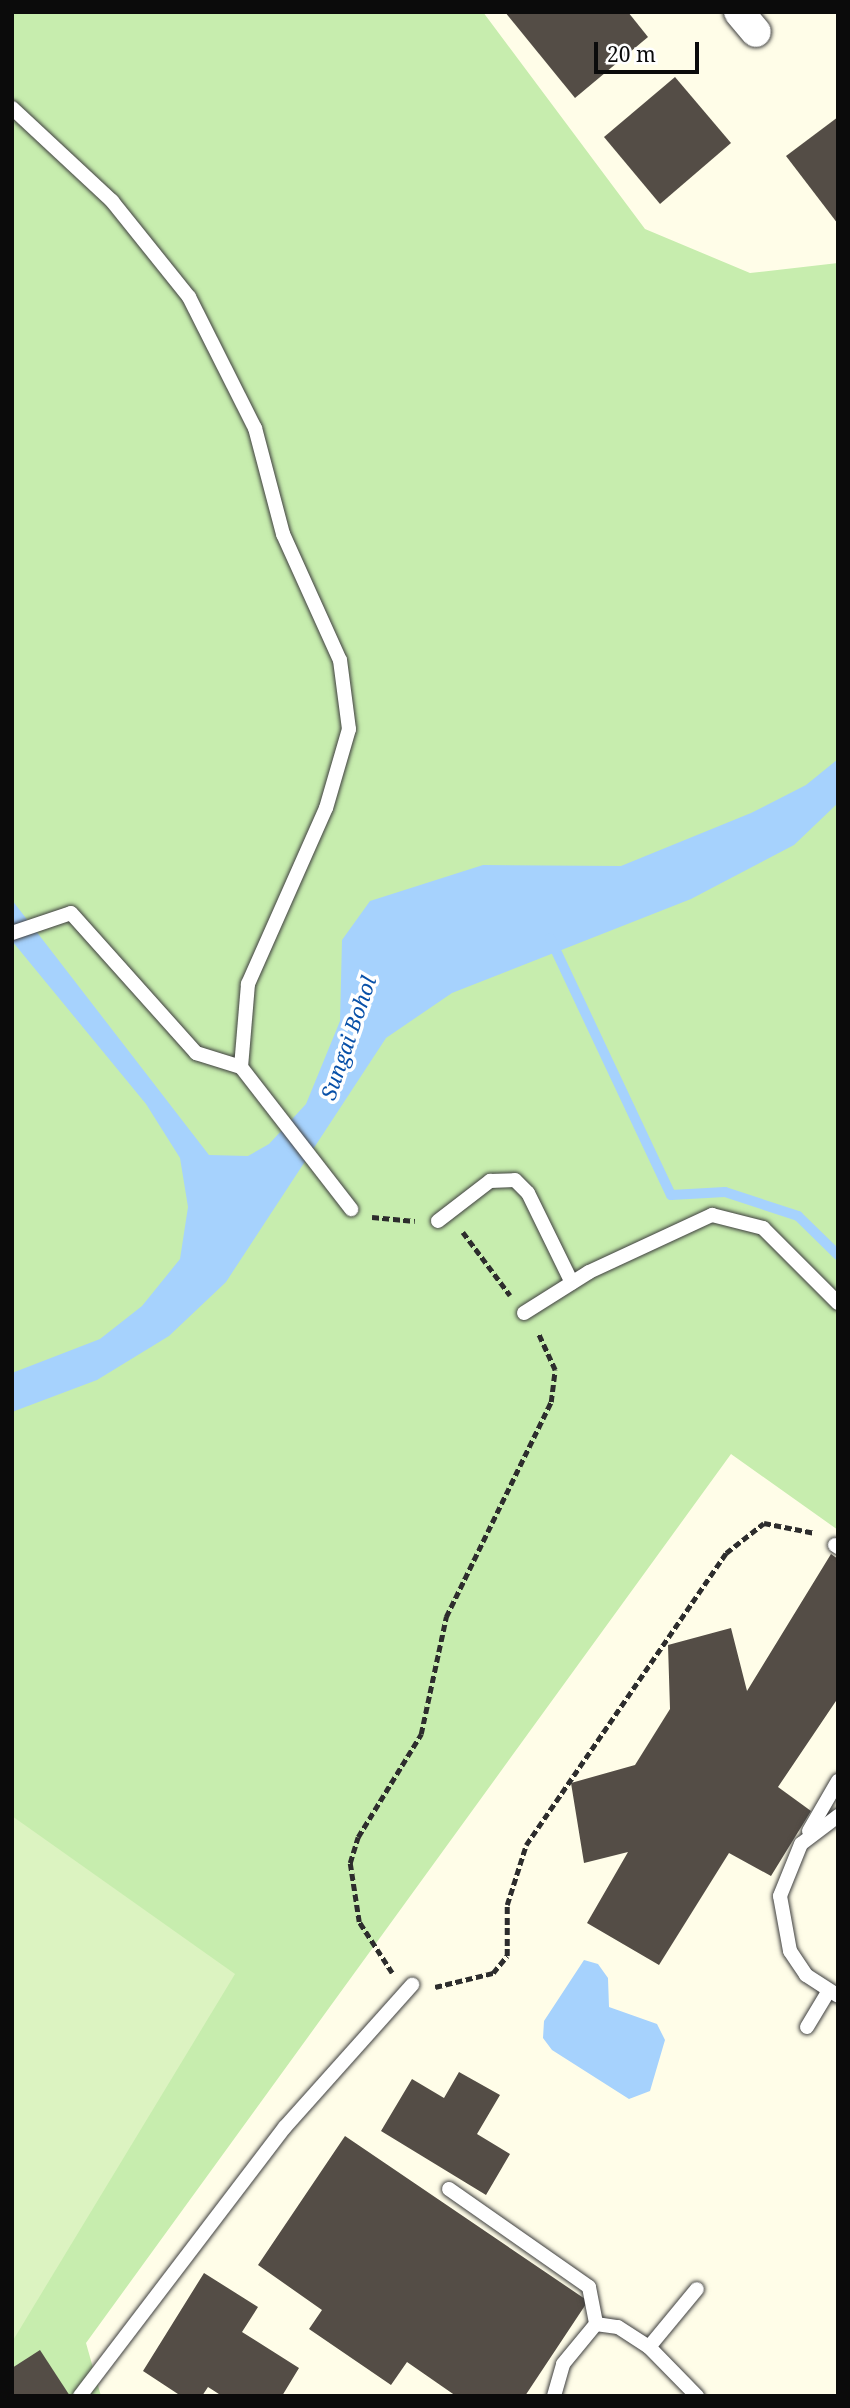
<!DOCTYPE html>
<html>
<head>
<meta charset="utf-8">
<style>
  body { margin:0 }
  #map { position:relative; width:850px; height:2408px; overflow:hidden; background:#fffde8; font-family:"Noto Serif",serif }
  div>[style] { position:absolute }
  .green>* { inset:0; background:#c7edae }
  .pitch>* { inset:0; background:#dcf3c1 }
  .water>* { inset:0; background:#a6d2fd }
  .stream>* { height:10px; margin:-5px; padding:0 5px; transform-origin:5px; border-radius:5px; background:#a6d2fd }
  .building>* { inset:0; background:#544d46 }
  .path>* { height:4.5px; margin-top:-2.25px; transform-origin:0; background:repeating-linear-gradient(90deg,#2d2d2d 0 7px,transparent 0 10.5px) }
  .roads { filter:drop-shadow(0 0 2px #3e3e3e) drop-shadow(0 0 2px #3e3e3e) }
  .service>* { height:14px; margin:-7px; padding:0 7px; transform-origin:7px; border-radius:7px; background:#fff }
  .minor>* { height:30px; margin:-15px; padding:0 15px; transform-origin:15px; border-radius:15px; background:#fff }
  span { translate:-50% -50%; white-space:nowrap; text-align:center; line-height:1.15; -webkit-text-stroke:7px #fff; paint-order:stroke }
  .water-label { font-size:21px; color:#0850a8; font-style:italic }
  .frame { position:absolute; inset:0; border:14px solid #0b0b0b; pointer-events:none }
  .scale { position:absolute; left:594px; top:42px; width:105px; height:32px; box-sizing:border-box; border:4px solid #0b0b0b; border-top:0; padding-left:9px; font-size:21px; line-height:24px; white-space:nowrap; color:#0b0b0b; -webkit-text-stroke:5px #fff; paint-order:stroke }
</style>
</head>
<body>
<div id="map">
  <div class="green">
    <div style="clip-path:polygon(12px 12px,483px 12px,645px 229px,750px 273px,838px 263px,838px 1530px,731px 1454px,86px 2343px,101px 2396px,12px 2396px)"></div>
  </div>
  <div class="pitch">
    <div style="clip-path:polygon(12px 1816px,235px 1974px,12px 2342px)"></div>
  </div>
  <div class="water">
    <div style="clip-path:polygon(838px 759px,838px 803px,794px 845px,691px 899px,452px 993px,386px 1038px,226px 1282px,169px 1336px,97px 1380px,12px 1412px,12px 1373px,100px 1339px,142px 1306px,180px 1259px,188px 1207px,180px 1158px,146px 1104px,12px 941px,12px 900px,209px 1155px,248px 1156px,269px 1144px,306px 1104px,340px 1021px,342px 940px,370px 901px,483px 865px,621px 866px,751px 813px,806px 785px)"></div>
    <div style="clip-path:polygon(584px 1960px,598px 1964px,608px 1978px,609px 2007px,657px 2024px,665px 2040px,650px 2091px,629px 2099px,552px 2050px,543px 2038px,544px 2021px)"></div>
  </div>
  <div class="stream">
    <div style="left:550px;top:938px;width:284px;rotate:64.8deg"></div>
    <div style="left:671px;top:1195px;width:54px;rotate:-3.2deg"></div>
    <div style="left:725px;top:1192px;width:77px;rotate:18.2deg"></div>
    <div style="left:798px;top:1216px;width:56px;rotate:44.3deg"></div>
  </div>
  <div class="building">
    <div style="clip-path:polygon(505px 12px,628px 12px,648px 37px,575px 98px)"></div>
    <div style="clip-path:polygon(675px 77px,731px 143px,660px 204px,604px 137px)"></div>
    <div style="clip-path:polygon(838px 117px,838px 224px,786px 156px)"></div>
    <div style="clip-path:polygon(831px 1554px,838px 1559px,838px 1698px,778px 1787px,811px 1811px,771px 1876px,729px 1853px,659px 1965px,587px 1923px,628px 1852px,584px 1863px,571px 1783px,635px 1765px,670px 1709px,668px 1645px,731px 1628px,747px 1691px)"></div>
    <div style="clip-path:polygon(459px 2072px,500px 2095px,477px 2134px,510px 2154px,486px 2195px,381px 2131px,412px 2079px,444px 2098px)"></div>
    <div style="clip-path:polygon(345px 2136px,588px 2301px,525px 2396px,456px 2396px,407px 2362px,391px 2385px,309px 2329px,322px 2310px,258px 2265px)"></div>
    <div style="clip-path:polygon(204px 2273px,258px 2307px,242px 2332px,299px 2368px,282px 2396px,222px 2396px,208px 2387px,202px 2396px,181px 2396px,143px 2371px)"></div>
    <div style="clip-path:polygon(40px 2350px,70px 2396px,12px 2396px,12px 2368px)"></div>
  </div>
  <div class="path">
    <div style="left:372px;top:1217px;width:43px;rotate:5.3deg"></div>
    <div style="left:463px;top:1232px;width:79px;rotate:53.3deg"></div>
    <div style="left:392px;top:1973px;width:61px;rotate:-122.9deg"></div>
    <div style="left:359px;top:1922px;width:60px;rotate:-98.7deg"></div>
    <div style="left:350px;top:1863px;width:27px;rotate:-73deg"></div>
    <div style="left:358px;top:1837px;width:121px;rotate:-58.5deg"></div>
    <div style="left:421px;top:1734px;width:120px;rotate:-77.9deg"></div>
    <div style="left:446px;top:1617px;width:239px;rotate:-64deg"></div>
    <div style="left:551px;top:1402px;width:32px;rotate:-83deg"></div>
    <div style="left:555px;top:1370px;width:41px;rotate:-114.7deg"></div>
    <div style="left:435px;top:1987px;width:60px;rotate:-13.6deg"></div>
    <div style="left:493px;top:1973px;width:22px;rotate:-51deg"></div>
    <div style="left:507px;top:1956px;width:51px;rotate:-90deg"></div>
    <div style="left:507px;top:1905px;width:63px;rotate:-72.4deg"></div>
    <div style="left:526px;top:1845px;width:354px;rotate:-55.6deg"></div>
    <div style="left:726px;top:1553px;width:48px;rotate:-38.3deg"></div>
    <div style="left:764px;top:1523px;width:52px;rotate:11.1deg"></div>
  </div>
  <div class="roads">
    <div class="service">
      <div style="left:12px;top:108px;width:137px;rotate:42.9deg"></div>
      <div style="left:112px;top:201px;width:123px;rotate:51.3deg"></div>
      <div style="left:189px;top:297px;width:147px;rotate:63.3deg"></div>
      <div style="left:255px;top:428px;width:110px;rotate:75.2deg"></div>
      <div style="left:283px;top:534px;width:138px;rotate:65.7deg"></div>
      <div style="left:340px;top:660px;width:70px;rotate:82.6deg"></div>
      <div style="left:349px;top:729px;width:82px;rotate:106.2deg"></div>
      <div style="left:326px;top:808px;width:193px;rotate:113.9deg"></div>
      <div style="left:248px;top:984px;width:83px;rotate:94.8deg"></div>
      <div style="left:12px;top:933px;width:62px;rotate:-18.7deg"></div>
      <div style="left:71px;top:913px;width:188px;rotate:48.2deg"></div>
      <div style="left:196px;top:1053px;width:47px;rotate:17.3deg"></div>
      <div style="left:241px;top:1067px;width:180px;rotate:52.2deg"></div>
      <div style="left:438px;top:1221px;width:66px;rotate:-37.6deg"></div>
      <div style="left:490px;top:1181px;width:25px;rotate:-2deg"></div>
      <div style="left:515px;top:1180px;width:18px;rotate:45deg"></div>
      <div style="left:528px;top:1193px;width:100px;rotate:63.9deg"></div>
      <div style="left:524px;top:1313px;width:77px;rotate:-32.2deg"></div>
      <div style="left:589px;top:1272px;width:136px;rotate:-24.9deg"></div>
      <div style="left:712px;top:1215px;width:53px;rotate:14.3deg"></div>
      <div style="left:763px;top:1228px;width:106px;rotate:45deg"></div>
      <div style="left:835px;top:1545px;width:4px;rotate:34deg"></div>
      <div style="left:838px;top:1816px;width:46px;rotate:142.9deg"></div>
      <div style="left:801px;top:1844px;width:56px;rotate:112deg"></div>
      <div style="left:780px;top:1896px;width:56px;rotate:79.7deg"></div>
      <div style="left:790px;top:1951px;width:29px;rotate:56deg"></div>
      <div style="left:806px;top:1975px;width:38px;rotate:33deg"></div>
      <div style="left:809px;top:1831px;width:58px;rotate:-59.9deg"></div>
      <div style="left:807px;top:2027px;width:41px;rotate:-59deg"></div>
      <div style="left:449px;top:2189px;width:171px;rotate:35deg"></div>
      <div style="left:589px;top:2287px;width:38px;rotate:79deg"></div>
      <div style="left:649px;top:2347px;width:75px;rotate:-50.4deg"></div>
      <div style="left:80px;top:2396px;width:338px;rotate:-52.7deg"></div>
      <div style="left:285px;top:2127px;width:191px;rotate:-48.2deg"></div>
      <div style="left:554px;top:2396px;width:33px;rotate:-74deg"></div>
      <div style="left:563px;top:2364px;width:52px;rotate:-50.5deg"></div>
      <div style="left:596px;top:2324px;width:22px;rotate:8deg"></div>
      <div style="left:618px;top:2327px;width:37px;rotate:33deg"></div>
      <div style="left:649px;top:2347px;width:69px;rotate:45.6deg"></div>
    </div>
    <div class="minor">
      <div style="left:739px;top:12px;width:26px;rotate:50deg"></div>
    </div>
  </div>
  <div class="water-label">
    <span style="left:348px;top:1038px;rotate:-71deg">Sungai Bohol</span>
  </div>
  <div class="frame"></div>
  <div class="scale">20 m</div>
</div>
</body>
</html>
